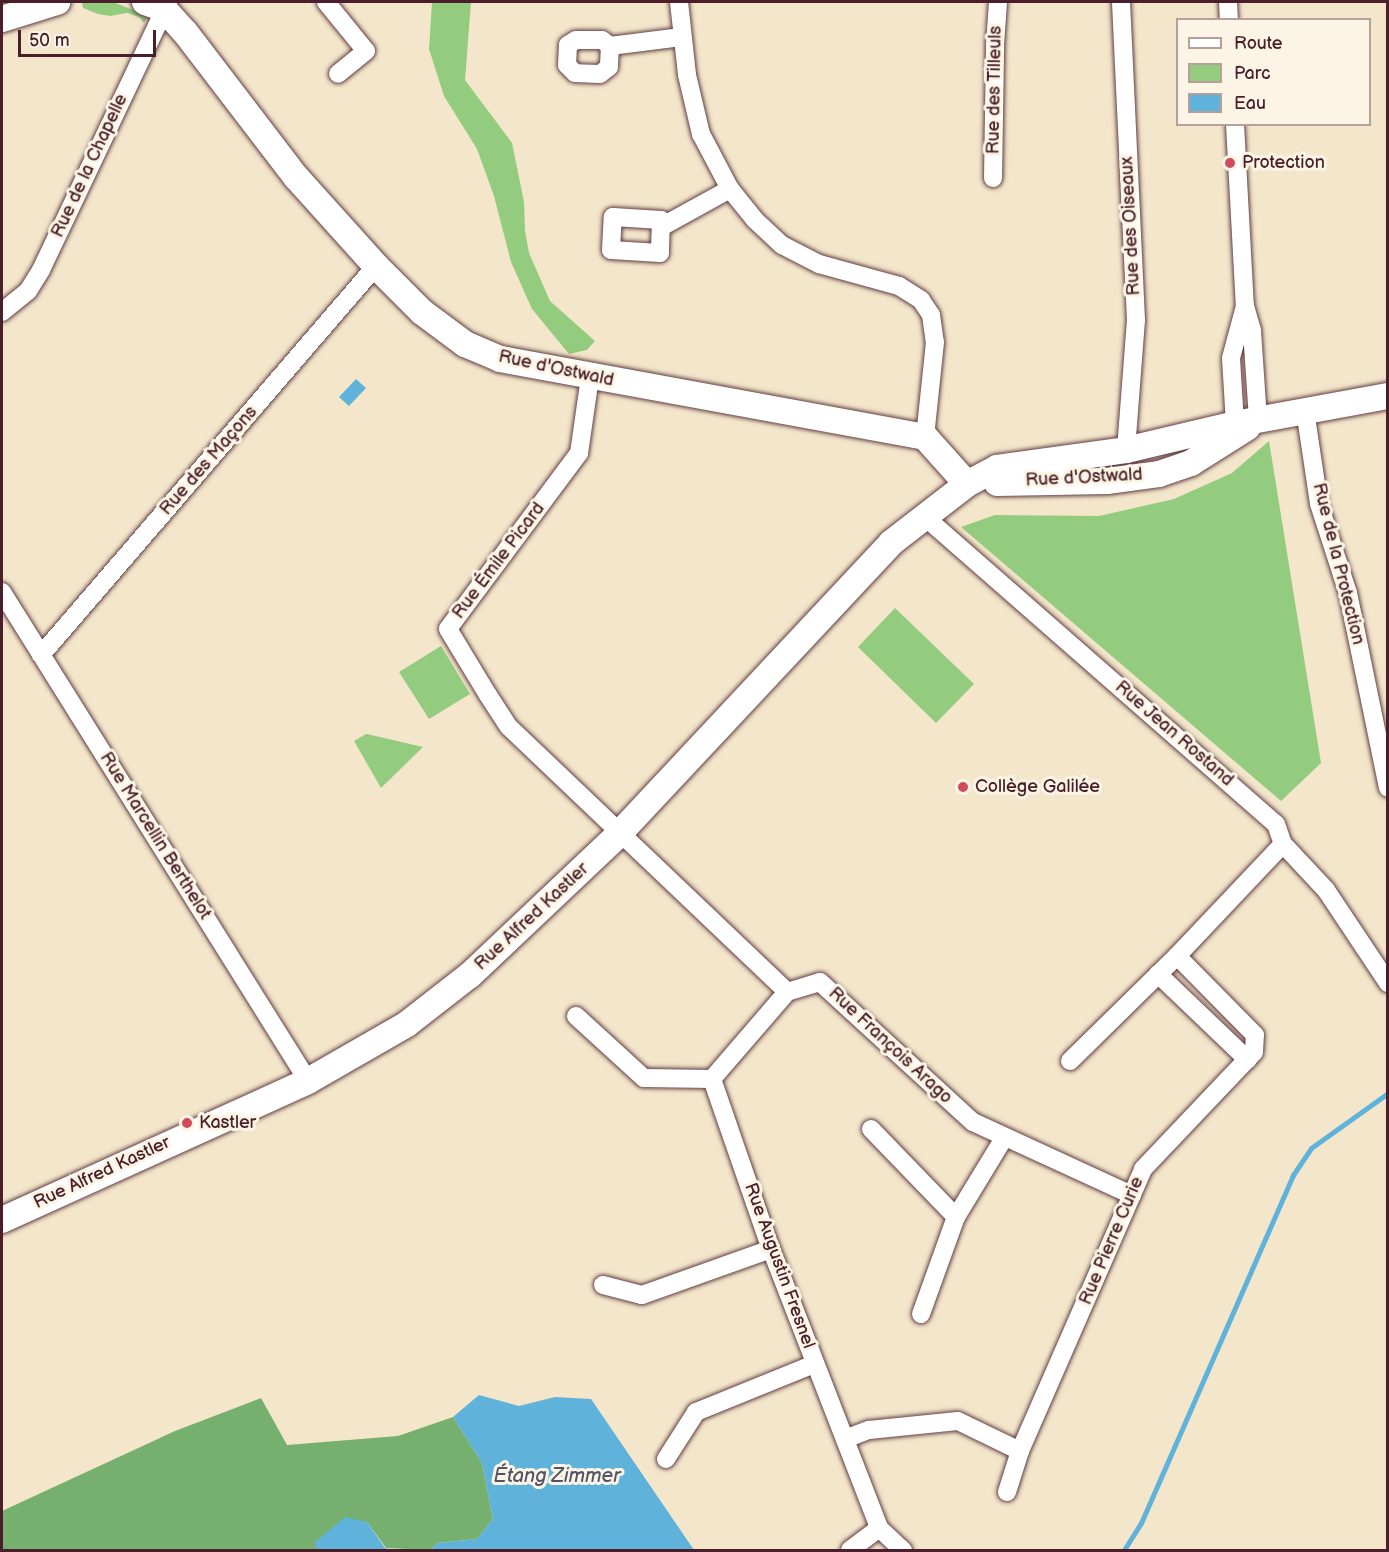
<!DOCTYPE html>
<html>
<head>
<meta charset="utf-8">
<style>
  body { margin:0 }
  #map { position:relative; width:1389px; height:1552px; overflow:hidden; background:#f3e6ca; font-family:"Balsamiq Sans",sans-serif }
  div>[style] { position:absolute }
  .green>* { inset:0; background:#93cc7f }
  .forest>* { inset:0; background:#76b06e }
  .water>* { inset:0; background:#5fb3db }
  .stream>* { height:5px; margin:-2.5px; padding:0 2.5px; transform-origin:2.5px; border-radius:2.5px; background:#5fb3db }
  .roads { filter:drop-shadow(0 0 2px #633d43) drop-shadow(0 0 2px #633d43) }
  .street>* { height:18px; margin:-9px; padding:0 9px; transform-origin:9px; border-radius:9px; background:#fff }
  .secondary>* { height:26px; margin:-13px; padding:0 13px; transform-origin:13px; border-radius:13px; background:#fff }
  .dots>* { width:16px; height:16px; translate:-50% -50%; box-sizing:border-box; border:3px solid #fcf5e5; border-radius:50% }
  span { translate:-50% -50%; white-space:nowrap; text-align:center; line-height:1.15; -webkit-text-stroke:6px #fcf5e5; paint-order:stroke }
  .street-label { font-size:18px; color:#4a1f2b }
  .poi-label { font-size:18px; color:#4a1f2b }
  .left { translate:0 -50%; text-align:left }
  .water-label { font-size:20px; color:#515369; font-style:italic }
  .frame { position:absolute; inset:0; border:3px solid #4a1f2b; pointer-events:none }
  .legend { position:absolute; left:1176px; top:18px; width:195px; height:108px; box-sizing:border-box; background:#fcf5e5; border:2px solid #b59f9b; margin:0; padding:8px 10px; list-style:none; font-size:18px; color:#4a1f2b }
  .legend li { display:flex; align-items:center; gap:12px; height:30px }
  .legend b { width:30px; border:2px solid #b59f9b }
  .scale { position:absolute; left:18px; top:30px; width:138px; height:27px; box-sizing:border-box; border:3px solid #4a1f2b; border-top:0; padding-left:8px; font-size:18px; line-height:21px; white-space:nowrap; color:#4a1f2b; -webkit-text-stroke:4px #fcf5e5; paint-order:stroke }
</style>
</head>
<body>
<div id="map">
  <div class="green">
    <div style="clip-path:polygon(88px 2px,113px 2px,148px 16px,144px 23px,139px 17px,127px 13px,110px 16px,98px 14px,83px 8px,82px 3px)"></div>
    <div style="clip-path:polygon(432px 2px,471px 2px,465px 80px,512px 143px,524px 202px,525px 231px,529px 253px,550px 301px,595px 341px,587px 350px,569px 354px,532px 309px,511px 262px,494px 196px,477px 149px,444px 96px,429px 49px)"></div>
    <div style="clip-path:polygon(1269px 441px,1321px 763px,1281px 801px,961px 527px,995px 515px,1099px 516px,1174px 499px,1232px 473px)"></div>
    <div style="clip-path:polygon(895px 608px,974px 684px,936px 723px,858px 647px)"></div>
    <div style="clip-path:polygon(441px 646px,470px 694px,429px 719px,399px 672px)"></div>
    <div style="clip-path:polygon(366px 734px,367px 734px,423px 747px,381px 788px,354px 741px)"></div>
  </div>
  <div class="forest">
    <div style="clip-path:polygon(261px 1398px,287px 1445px,398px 1436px,453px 1417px,482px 1463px,493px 1519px,477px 1539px,437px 1543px,431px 1550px,386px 1548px,367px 1522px,315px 1543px,318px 1550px,2px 1550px,2px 1511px,175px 1431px)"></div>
  </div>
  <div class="water">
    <div style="clip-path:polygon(356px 379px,366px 388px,349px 406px,339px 397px)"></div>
    <div style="clip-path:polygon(479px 1395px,519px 1406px,555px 1397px,591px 1399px,694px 1550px,431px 1550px,437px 1543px,477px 1539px,493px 1519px,482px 1463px,453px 1417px)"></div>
    <div style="clip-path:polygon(345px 1517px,367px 1522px,385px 1548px,393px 1550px,318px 1550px,314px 1543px)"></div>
  </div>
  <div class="stream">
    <div style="left:1124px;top:1550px;width:32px;rotate:-58deg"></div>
    <div style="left:1141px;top:1523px;width:380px;rotate:-66.4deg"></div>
    <div style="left:1293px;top:1175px;width:32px;rotate:-56deg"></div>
    <div style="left:1311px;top:1148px;width:95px;rotate:-35.5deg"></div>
  </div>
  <div class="roads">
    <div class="street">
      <div style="left:326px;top:2px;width:63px;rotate:50.8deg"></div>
      <div style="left:366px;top:51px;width:36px;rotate:141deg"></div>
      <div style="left:679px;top:2px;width:73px;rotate:83.7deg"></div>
      <div style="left:687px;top:75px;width:61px;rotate:76.7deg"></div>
      <div style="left:701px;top:134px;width:62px;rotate:62.2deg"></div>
      <div style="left:730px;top:189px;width:40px;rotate:51deg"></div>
      <div style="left:755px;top:220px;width:37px;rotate:43deg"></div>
      <div style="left:782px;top:245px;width:42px;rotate:27.2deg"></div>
      <div style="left:819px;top:264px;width:83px;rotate:15.4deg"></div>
      <div style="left:899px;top:286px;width:26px;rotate:32deg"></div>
      <div style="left:921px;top:300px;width:18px;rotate:56deg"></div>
      <div style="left:931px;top:315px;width:27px;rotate:82deg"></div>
      <div style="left:935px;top:342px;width:96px;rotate:96deg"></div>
      <div style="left:1121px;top:2px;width:318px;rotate:87.3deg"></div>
      <div style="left:1136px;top:320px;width:130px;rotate:94.4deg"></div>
      <div style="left:1228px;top:2px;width:18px;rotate:87deg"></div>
      <div style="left:576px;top:40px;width:26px"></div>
      <div style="left:602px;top:40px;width:10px;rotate:37deg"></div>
      <div style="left:610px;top:46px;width:21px;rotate:93deg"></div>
      <div style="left:609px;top:67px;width:11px;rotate:142deg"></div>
      <div style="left:600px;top:74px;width:25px;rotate:-178deg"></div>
      <div style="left:575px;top:73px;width:11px;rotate:-135deg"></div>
      <div style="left:567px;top:65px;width:20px;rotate:-87deg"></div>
      <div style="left:568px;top:45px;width:9px;rotate:-32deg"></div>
      <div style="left:610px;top:46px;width:72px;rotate:-7.2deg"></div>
      <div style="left:1235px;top:124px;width:182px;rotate:86.9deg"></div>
      <div style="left:1245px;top:306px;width:26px;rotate:74deg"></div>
      <div style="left:1252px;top:331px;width:89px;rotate:86.1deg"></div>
      <div style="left:993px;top:178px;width:133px;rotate:-89.1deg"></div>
      <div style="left:995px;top:45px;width:43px;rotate:-86deg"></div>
      <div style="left:613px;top:217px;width:48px;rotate:3.6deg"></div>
      <div style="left:661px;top:220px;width:33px;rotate:92deg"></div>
      <div style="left:660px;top:253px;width:49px;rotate:-176.5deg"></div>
      <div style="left:611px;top:250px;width:33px;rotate:-87deg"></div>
      <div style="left:661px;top:227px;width:79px;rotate:-28.8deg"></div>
      <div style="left:2px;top:312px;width:33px;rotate:-39deg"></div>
      <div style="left:28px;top:291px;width:25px;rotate:-58deg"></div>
      <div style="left:41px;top:270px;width:297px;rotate:-64.6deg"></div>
      <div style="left:590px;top:377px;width:77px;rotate:98.2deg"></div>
      <div style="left:579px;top:453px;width:219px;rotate:126.7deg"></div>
      <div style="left:448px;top:629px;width:77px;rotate:58.8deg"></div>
      <div style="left:488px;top:695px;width:38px;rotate:57deg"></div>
      <div style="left:509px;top:727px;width:384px;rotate:43.6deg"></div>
      <div style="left:787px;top:992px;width:34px;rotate:-17deg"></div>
      <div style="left:820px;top:982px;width:207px;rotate:42.5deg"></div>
      <div style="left:973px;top:1122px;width:175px;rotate:24.7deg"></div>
      <div style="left:1305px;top:410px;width:95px;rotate:81.5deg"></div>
      <div style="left:1319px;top:504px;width:94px;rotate:72deg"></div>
      <div style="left:1348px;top:593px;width:199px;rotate:78.4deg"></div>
      <div style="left:1235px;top:424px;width:66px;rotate:-93.5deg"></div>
      <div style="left:1231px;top:358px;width:54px;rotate:-74.9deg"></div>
      <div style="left:925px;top:517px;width:466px;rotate:41.2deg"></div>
      <div style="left:1276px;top:824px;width:21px;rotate:71deg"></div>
      <div style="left:1283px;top:844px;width:63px;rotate:46.9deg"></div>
      <div style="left:1326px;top:890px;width:112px;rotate:56.3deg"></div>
      <div style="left:2px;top:592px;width:577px;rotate:57.96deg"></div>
      <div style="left:41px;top:655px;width:513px;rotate:-49.27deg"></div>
      <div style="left:1158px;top:974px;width:124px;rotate:43.7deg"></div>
      <div style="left:787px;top:992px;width:115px;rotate:130.8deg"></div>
      <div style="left:712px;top:1079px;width:180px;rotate:70.9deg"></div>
      <div style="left:771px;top:1249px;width:299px;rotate:68.8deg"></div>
      <div style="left:879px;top:1528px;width:33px;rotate:43deg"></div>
      <div style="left:576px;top:1016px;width:92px;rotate:42.4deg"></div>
      <div style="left:644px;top:1078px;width:68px;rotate:0.8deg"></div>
      <div style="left:1070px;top:1061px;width:150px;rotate:-44.5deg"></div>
      <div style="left:1177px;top:956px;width:154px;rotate:-46.6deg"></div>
      <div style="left:871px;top:1129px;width:122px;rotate:46deg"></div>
      <div style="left:603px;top:1285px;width:40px;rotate:14.4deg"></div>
      <div style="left:642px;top:1295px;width:137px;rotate:-19.6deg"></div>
      <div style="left:921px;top:1314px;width:103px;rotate:-70.2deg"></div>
      <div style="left:956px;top:1217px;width:92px;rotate:-58.7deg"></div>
      <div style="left:845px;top:1439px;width:26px;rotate:-21deg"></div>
      <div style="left:869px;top:1430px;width:89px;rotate:-5.8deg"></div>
      <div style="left:958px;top:1421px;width:69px;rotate:25.8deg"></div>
      <div style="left:1020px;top:1451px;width:308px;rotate:-66.4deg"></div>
      <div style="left:1143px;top:1169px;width:161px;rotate:-46.5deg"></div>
      <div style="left:1254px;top:1052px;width:17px;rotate:-87deg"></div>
      <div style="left:1255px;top:1035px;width:111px;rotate:-134.6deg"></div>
      <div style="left:666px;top:1459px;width:56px;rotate:-57.4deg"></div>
      <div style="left:696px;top:1412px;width:127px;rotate:-22.1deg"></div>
      <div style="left:1007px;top:1492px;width:43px;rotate:-72.4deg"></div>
      <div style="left:850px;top:1550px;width:36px;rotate:-37deg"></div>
    </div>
    <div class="secondary">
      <div style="left:145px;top:2px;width:20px;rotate:20deg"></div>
      <div style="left:164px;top:9px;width:31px;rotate:48deg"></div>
      <div style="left:185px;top:32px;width:183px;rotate:52.6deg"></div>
      <div style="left:296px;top:177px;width:120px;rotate:48deg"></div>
      <div style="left:376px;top:266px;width:65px;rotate:45deg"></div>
      <div style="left:422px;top:312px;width:54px;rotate:36.7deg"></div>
      <div style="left:465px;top:344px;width:38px;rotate:23deg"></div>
      <div style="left:500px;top:359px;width:432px;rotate:10.4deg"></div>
      <div style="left:925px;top:437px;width:63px;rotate:48.2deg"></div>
      <div style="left:2px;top:19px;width:58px;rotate:-17.2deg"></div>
      <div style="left:997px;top:483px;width:110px;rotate:-1deg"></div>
      <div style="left:1107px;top:481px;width:52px;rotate:-7.7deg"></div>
      <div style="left:1159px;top:474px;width:34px;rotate:-19deg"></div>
      <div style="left:1191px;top:463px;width:67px;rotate:-32.3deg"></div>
      <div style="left:2px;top:1220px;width:336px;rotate:-24.4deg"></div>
      <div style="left:308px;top:1081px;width:114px;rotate:-29.9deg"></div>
      <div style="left:407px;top:1024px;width:80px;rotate:-37.9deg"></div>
      <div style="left:470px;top:975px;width:205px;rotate:-43.4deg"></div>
      <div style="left:619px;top:834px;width:398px;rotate:-46.9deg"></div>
      <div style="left:891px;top:543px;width:96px;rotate:-37.8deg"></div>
      <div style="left:967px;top:484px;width:34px;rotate:-28deg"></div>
      <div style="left:997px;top:468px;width:130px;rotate:-7.9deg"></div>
      <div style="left:1126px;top:450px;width:112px;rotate:-13.4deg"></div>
      <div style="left:1235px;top:424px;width:156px;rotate:-10.4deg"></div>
    </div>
  </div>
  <div class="dots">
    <div style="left:1230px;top:163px;background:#d1495b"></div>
    <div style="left:963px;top:787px;background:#d1495b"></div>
    <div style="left:187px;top:1123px;background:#d1495b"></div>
  </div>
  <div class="street-label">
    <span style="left:995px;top:90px;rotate:-89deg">Rue des Tilleuls</span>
    <span style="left:90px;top:166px;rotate:-65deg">Rue de la Chapelle</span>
    <span style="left:1131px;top:226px;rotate:-93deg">Rue des Oiseaux</span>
    <span style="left:556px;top:369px;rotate:12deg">Rue d'Ostwald</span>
    <span style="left:209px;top:461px;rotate:-49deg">Rue des Maçons</span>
    <span style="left:1084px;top:478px;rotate:-3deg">Rue d'Ostwald</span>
    <span style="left:499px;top:561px;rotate:-53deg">Rue Émile Picard</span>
    <span style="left:1338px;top:564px;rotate:76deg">Rue de la Protection</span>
    <span style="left:1174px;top:734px;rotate:41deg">Rue Jean Rostand</span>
    <span style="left:155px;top:836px;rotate:58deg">Rue Marcellin Berthelot</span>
    <span style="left:532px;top:917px;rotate:-43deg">Rue Alfred Kastler</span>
    <span style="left:890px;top:1046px;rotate:43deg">Rue François Arago</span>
    <span style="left:102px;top:1173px;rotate:-25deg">Rue Alfred Kastler</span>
    <span style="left:1112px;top:1241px;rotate:-67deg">Rue Pierre Curie</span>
    <span style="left:779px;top:1266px;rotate:70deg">Rue Augustin Fresnel</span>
  </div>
  <div class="poi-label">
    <span class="left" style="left:1242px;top:163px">Protection</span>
    <span class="left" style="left:975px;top:787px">Collège Galilée</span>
    <span class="left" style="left:199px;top:1123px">Kastler</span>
  </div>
  <div class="water-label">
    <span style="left:557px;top:1476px">Étang Zimmer</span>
  </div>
  <div class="frame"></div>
  <ul class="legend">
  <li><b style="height:8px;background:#fff"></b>Route</li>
  <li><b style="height:16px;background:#93cc7f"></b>Parc</li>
  <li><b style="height:16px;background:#5fb3db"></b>Eau</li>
  </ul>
  <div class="scale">50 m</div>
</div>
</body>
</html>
